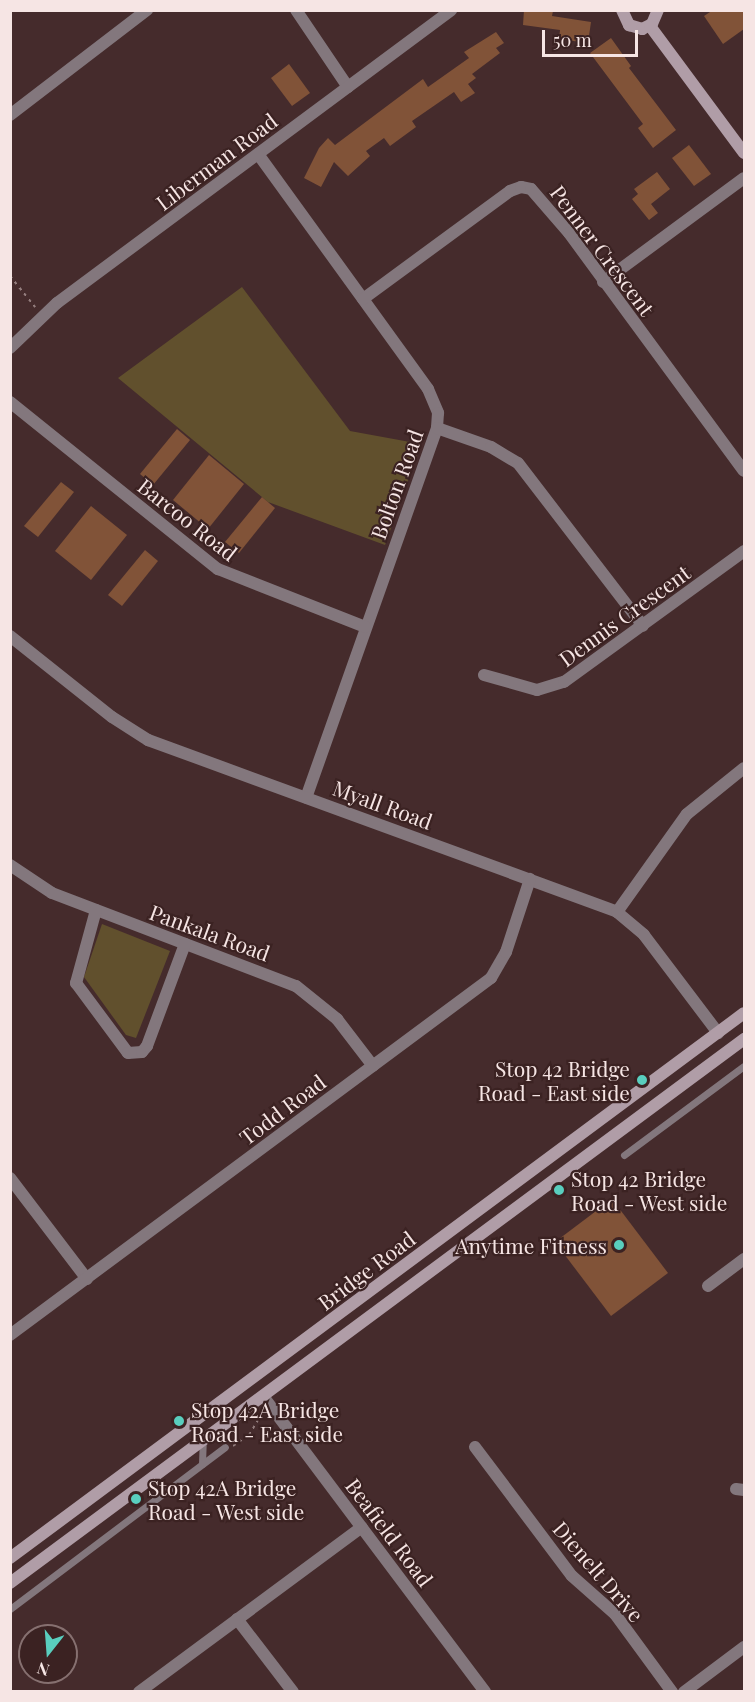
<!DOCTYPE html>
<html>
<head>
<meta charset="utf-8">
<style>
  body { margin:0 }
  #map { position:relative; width:755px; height:1702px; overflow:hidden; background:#452b2c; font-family:"Playfair Display",serif }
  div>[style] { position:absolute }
  .green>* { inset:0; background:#61502d }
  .building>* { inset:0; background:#815338 }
  .path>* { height:2px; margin-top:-1px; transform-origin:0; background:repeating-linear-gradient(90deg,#947e7e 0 3px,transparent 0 7.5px) }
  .lane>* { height:7px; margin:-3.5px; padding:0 3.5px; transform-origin:3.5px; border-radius:3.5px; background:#83777d }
  .street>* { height:12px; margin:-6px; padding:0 6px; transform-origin:6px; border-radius:6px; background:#83777d }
  .secondary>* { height:12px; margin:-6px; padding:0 6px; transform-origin:6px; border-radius:6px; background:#b09da7 }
  .dots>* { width:16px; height:16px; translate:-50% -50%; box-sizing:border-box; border:3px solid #3b2222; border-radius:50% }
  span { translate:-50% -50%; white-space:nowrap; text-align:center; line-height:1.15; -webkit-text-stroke:4.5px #3b2222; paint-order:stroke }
  .street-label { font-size:21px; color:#f6e5e4 }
  .poi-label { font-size:21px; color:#f6e5e4 }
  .right { translate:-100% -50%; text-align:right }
  .left { translate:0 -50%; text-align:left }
  .frame { position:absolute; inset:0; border:12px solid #f6e5e4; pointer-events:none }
  .north { position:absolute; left:18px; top:1624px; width:60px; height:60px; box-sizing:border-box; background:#3b2222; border:2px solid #867070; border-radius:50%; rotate:197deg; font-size:16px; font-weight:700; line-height:24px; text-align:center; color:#f6e5e4 }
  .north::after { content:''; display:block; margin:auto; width:21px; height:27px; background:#59cebe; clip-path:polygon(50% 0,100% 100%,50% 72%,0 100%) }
  .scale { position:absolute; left:542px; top:30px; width:96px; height:27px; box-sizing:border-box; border:3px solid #f6e5e4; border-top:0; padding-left:8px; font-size:18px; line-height:21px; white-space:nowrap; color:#f6e5e4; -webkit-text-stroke:4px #3b2222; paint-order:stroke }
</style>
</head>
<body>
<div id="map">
  <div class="green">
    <div style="clip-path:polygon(242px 287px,350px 431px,421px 444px,385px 545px,268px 502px,118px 378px)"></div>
    <div style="clip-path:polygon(102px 924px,170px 951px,136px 1038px,126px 1035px,84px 977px)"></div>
  </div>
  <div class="building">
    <div style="clip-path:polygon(524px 10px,553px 11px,552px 16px,591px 22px,588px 43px,559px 39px,560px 30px,523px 25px)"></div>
    <div style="clip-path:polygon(713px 10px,744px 10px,744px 29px,723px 44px,704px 16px)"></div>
    <div style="clip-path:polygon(496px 32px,504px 43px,496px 48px,500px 53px,472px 74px,476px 78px,468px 84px,475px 93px,461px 102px,454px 92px,412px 121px,416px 127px,390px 146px,384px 138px,366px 151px,370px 156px,348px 176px,334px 162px,321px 187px,304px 178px,319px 148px,328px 138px,335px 145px,423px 79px,428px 87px,469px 58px,464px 52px)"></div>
    <div style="clip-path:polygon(611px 38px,631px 66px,629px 68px,676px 130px,653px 148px,638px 128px,643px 124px,590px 53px)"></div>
    <div style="clip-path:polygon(289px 64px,310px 93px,292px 106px,271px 78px)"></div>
    <div style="clip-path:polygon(689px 145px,711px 174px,694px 186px,672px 158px)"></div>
    <div style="clip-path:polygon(657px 172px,670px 189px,651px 204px,658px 213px,649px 220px,632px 199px,638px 194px,634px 189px)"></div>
    <div style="clip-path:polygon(177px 429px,190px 440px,153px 485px,140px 474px)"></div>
    <div style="clip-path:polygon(209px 455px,244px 484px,208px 529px,173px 500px)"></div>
    <div style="clip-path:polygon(61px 482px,74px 492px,38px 537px,24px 526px)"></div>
    <div style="clip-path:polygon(262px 497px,275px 508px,239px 553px,225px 542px)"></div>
    <div style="clip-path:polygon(91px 506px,127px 535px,91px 580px,55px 551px)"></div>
    <div style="clip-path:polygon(145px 550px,158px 561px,122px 606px,108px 595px)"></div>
    <div style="clip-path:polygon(612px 1199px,668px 1273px,611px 1316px,555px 1242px)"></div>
  </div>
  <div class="path">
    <div style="left:10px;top:276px;width:40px;rotate:51deg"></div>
    <div style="left:233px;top:1446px;width:19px;rotate:-35deg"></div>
    <div style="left:249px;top:1435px;width:23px;rotate:-59deg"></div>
  </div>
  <div class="lane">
    <div style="left:624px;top:1155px;width:149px;rotate:-36.6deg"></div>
    <div style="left:202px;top:1464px;width:24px;rotate:-88deg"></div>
    <div style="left:10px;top:1609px;width:269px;rotate:-37deg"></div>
  </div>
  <div class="street">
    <div style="left:296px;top:10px;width:93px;rotate:56deg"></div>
    <div style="left:10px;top:115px;width:173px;rotate:-37.5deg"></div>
    <div style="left:258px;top:154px;width:290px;rotate:54.1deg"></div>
    <div style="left:428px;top:389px;width:26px;rotate:67deg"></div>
    <div style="left:438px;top:413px;width:15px;rotate:94deg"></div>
    <div style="left:437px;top:428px;width:392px;rotate:109.5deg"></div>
    <div style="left:603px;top:282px;width:175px;rotate:-36.4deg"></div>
    <div style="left:363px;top:299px;width:182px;rotate:-36.3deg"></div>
    <div style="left:510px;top:191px;width:12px;rotate:-20deg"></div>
    <div style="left:521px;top:187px;width:10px;rotate:11deg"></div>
    <div style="left:531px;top:189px;width:58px;rotate:49.2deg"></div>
    <div style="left:569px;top:233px;width:295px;rotate:53.7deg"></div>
    <div style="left:10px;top:348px;width:65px;rotate:-43.8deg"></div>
    <div style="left:57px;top:303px;width:491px;rotate:-36.6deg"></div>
    <div style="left:10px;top:402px;width:267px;rotate:38.8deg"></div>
    <div style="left:218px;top:569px;width:158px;rotate:21.5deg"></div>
    <div style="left:437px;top:428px;width:57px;rotate:19.4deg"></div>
    <div style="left:491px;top:447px;width:31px;rotate:31deg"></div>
    <div style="left:518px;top:463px;width:205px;rotate:52.5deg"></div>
    <div style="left:10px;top:636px;width:130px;rotate:38.5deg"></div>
    <div style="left:112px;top:717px;width:43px;rotate:32.6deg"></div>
    <div style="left:148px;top:740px;width:500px;rotate:20.1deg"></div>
    <div style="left:617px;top:912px;width:35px;rotate:40deg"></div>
    <div style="left:644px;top:935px;width:123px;rotate:52.9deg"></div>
    <div style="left:484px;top:675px;width:55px;rotate:15.8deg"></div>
    <div style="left:537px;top:690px;width:28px;rotate:-17deg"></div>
    <div style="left:564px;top:682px;width:223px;rotate:-36deg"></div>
    <div style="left:10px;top:865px;width:50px;rotate:33.7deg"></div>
    <div style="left:52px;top:893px;width:261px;rotate:20.9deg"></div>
    <div style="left:296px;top:986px;width:53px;rotate:38.8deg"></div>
    <div style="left:337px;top:1019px;width:59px;rotate:52.5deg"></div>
    <div style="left:96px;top:910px;width:76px;rotate:105.3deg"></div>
    <div style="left:76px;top:983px;width:87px;rotate:53.4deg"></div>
    <div style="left:128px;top:1053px;width:14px;rotate:-4deg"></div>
    <div style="left:142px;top:1052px;width:8px;rotate:-50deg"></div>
    <div style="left:147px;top:1046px;width:109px;rotate:-69.6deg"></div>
    <div style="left:617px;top:912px;width:120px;rotate:-54.5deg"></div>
    <div style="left:687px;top:814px;width:73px;rotate:-38.9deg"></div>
    <div style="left:10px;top:1178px;width:127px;rotate:52.7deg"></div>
    <div style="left:708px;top:1286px;width:45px;rotate:-36.9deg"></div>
    <div style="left:10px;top:1335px;width:599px;rotate:-36.58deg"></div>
    <div style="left:491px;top:978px;width:30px;rotate:-60deg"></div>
    <div style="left:506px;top:952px;width:77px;rotate:-71.8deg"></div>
    <div style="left:263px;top:1396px;width:370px;rotate:53.1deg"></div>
    <div style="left:475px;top:1447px;width:161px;rotate:53.1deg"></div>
    <div style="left:572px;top:1576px;width:57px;rotate:41.5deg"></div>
    <div style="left:615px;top:1614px;width:97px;rotate:53.8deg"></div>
    <div style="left:736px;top:1489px;width:8px;rotate:7deg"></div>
    <div style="left:237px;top:1619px;width:92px;rotate:52.5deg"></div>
    <div style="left:139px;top:1692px;width:277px;rotate:-36.5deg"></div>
    <div style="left:684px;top:1692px;width:75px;rotate:-36.9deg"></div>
  </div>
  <div class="secondary">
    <div style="left:622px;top:10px;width:17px;rotate:65deg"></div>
    <div style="left:629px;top:25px;width:14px;rotate:17deg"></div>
    <div style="left:642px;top:29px;width:11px;rotate:-27deg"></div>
    <div style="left:652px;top:24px;width:15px;rotate:-67deg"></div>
    <div style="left:650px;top:26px;width:158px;rotate:53.5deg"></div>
    <div style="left:10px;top:1558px;width:914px;rotate:-36.59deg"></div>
    <div style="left:10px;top:1583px;width:914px;rotate:-36.54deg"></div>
  </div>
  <div class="dots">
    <div style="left:642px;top:1080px;background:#59cebe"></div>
    <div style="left:559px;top:1190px;background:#59cebe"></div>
    <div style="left:619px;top:1245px;background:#59cebe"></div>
    <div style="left:179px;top:1421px;background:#59cebe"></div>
    <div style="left:136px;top:1499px;background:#59cebe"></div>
  </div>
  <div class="street-label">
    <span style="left:216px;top:161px;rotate:-37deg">Liberman Road</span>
    <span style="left:603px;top:250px;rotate:53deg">Penner Crescent</span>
    <span style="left:396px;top:484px;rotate:-70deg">Bolton Road</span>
    <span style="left:188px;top:519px;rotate:38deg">Barcoo Road</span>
    <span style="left:624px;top:615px;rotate:-36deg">Dennis Crescent</span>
    <span style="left:383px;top:804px;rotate:20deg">Myall Road</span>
    <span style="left:210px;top:932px;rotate:20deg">Pankala Road</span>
    <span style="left:282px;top:1109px;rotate:-37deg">Todd Road</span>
    <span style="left:366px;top:1270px;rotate:-37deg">Bridge Road</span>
    <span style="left:390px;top:1532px;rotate:53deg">Beafield Road</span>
    <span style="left:599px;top:1571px;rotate:49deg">Dienelt Drive</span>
  </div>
  <div class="poi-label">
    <span class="right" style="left:630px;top:1080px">Stop 42 Bridge<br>Road - East side</span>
    <span class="left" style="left:571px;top:1190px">Stop 42 Bridge<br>Road - West side</span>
    <span class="right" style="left:607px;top:1245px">Anytime Fitness</span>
    <span class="left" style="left:191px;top:1421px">Stop 42A Bridge<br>Road - East side</span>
    <span class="left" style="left:148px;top:1499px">Stop 42A Bridge<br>Road - West side</span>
  </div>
  <div class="frame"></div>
  <div class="north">N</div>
  <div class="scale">50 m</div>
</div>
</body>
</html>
